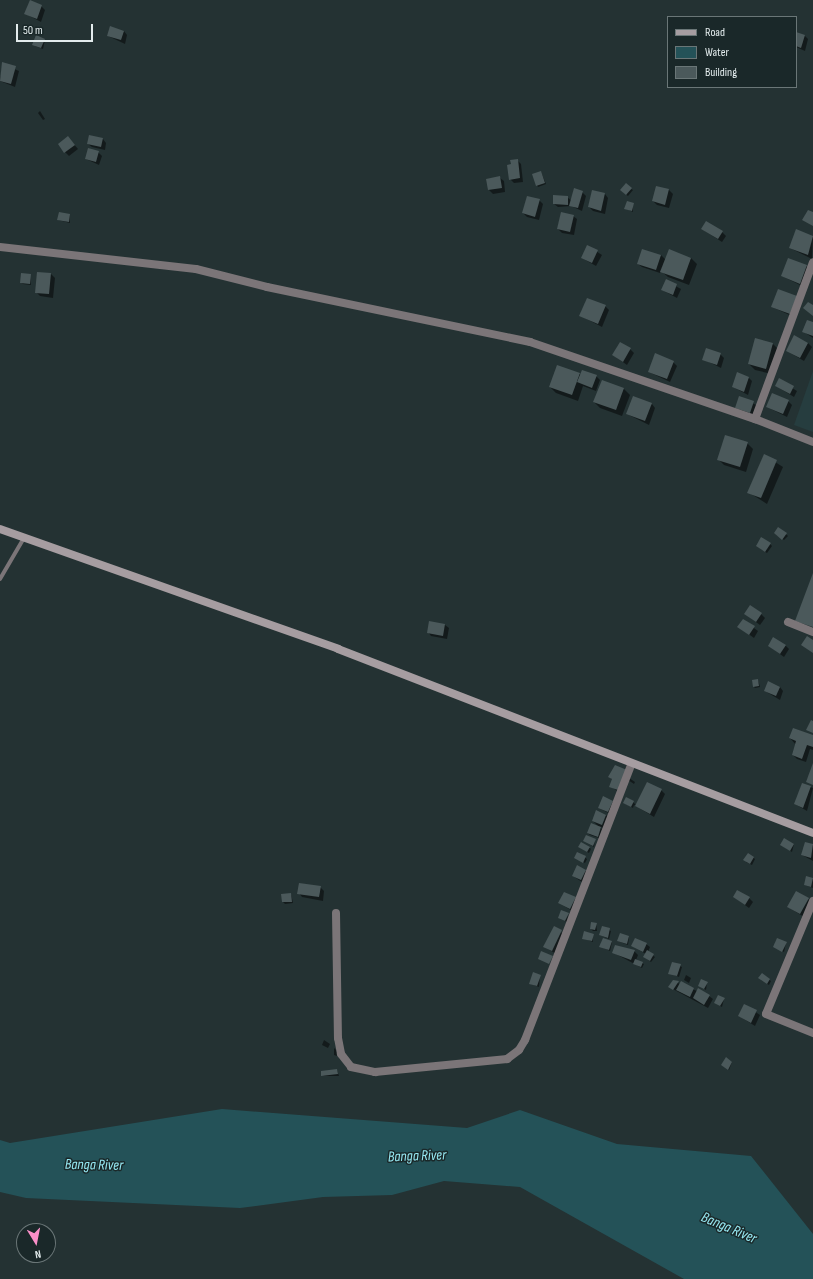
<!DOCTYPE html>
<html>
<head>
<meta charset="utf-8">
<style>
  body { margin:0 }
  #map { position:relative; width:813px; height:1279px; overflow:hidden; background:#243233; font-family:"Sofia Sans Condensed",sans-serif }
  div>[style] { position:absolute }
  .built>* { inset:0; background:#263d3f }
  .water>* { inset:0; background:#245258 }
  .shadow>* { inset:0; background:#0007 }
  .building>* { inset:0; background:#4b595b }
  .lane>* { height:4px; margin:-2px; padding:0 2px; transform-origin:2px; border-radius:2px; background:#7b7578 }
  .street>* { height:8px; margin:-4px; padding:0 4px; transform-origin:4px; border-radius:4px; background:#7b7578 }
  .secondary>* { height:8px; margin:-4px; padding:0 4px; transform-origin:4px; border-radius:4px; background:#a69da1 }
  span { translate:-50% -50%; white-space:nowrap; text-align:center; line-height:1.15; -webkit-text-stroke:3px #1a2829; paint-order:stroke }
  .water-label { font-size:15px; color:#96e8f2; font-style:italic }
  .legend { position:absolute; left:667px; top:16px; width:130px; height:72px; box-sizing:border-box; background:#1a2829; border:1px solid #6a7677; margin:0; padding:5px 7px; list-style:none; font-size:12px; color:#e3eced }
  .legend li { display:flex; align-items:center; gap:8px; height:20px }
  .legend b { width:20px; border:1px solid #6a7677 }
  .north { position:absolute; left:16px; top:1223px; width:40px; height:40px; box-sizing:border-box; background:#1a2829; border:1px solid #6a7677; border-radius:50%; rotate:170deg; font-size:11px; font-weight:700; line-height:16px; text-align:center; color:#e3eced }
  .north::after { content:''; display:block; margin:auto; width:14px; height:18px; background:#f98fc8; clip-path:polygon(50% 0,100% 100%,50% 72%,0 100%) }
  .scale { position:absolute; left:16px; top:24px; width:77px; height:18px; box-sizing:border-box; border:2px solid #e3eced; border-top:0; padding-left:5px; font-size:12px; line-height:14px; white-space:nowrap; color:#e3eced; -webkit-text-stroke:3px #1a2829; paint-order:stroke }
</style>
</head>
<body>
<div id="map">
  <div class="built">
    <div style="clip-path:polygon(813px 371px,813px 432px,794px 425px)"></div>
  </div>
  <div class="water">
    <div style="clip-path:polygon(222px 1109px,467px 1128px,520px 1110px,617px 1144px,751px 1156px,813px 1234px,813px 1279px,684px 1279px,520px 1187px,444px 1181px,392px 1195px,323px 1197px,240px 1208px,26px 1198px,0 1192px,0 1140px,10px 1143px)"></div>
  </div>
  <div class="shadow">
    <div style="clip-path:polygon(41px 6px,45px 10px,41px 22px,26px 14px)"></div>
    <div style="clip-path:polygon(124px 31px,127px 35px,125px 44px,108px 36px)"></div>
    <div style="clip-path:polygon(804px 35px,808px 39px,805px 51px,796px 47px,796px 37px)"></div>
    <div style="clip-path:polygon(45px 40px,43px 49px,35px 46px)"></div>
    <div style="clip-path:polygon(3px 64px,19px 71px,15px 87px,0 81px)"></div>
    <div style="clip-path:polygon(40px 111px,45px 119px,43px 120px,38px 113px)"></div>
    <div style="clip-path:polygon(103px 139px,106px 143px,105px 150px,92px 147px,88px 144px)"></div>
    <div style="clip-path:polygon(72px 142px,78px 149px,69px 156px,65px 152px)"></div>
    <div style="clip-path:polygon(98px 152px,102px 156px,99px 165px,86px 159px)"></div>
    <div style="clip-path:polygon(517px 160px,521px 164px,523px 182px,514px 183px,510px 179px,512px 165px)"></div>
    <div style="clip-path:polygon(541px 172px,546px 184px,538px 187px,537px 185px)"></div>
    <div style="clip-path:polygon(500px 178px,504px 181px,505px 192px,493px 194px,489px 190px,487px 180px)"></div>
    <div style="clip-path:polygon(657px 187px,669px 190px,673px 194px,669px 208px,657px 205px,653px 201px)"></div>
    <div style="clip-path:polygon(631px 189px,633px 190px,628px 196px,623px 192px)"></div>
    <div style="clip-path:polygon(582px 192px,586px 196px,582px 211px,571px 206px,558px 207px,554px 204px,567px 197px,572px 201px)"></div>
    <div style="clip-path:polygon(605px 194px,608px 198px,605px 214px,593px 211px,589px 207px)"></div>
    <div style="clip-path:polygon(539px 200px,543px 204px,539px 220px,527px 217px,523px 213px)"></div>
    <div style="clip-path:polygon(633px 204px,633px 212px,625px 208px)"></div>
    <div style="clip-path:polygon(70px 215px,70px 223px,58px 220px)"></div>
    <div style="clip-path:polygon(573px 216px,577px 219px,574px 235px,562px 233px,558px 229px)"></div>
    <div style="clip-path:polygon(702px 229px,722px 232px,726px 236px,722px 242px)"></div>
    <div style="clip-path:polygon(797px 231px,813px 237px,812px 259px,790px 248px)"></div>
    <div style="clip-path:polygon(588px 246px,602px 255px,596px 266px,582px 258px)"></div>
    <div style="clip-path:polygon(661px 255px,666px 260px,691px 258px,697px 264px,689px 285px,668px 277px,661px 271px,660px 273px,642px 267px,638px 264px)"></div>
    <div style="clip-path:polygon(806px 266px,810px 270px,804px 287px,782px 276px)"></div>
    <div style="clip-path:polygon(38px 273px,51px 274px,55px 278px,53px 298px,40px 296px,36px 292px)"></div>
    <div style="clip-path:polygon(30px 275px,31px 285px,23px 284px,21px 283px)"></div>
    <div style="clip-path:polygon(666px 281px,681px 289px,677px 298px,662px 290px)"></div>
    <div style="clip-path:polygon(797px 297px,794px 317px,772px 307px)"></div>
    <div style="clip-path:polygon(605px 306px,609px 310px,602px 327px,581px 316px)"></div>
    <div style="clip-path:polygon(813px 323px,813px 338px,804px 332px)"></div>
    <div style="clip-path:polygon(808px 343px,812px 347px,804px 361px,787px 351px)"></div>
    <div style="clip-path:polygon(773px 344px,779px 350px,772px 374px,755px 370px,749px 364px)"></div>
    <div style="clip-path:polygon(630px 349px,634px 353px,627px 365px,613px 355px)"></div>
    <div style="clip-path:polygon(720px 354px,724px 358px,721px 368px,703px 359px)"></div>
    <div style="clip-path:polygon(673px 362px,677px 366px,670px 382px,649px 372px)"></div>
    <div style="clip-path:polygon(579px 374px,596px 376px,600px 380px,596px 391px,583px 386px,578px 401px,556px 393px,550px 387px)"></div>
    <div style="clip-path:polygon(749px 378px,752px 381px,748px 395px,733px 387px)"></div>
    <div style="clip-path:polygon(779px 380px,797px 391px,794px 397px,776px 386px)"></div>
    <div style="clip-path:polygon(624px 389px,630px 395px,622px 416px,600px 408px,594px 402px)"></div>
    <div style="clip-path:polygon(740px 397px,758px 406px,754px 416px,740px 411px)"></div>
    <div style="clip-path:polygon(788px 401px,792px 405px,787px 417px,767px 407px)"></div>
    <div style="clip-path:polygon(652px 404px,655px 408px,649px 425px,627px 414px)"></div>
    <div style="clip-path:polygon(747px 443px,753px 449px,746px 472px,724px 465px,718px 459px)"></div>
    <div style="clip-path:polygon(764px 455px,783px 467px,767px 504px,748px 492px)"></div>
    <div style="clip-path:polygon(779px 528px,788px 536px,784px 540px,776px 534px)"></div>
    <div style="clip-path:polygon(770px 544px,772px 546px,767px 553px,757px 546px)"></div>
    <div style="clip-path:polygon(745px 614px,761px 614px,765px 618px,760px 625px)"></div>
    <div style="clip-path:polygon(743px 620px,758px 631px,754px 638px,739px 627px)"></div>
    <div style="clip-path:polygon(430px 622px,445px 625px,449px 628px,447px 639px,431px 636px,428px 632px)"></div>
    <div style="clip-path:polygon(785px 645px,789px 649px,784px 657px,769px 646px)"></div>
    <div style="clip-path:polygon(758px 680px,760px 687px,755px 688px,754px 687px)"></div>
    <div style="clip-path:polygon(780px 687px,783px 691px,780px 700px,765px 691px)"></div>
    <div style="clip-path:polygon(813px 736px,813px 750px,810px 749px,806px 762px,797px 759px,793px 755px,796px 745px,790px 738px)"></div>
    <div style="clip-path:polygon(610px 777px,629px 778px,635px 782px,634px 784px,628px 780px,622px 794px,610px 786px,613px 780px)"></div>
    <div style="clip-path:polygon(802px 784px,813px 788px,807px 811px,795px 804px)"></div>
    <div style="clip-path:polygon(661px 790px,665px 794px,654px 817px,634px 805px,633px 808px,626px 804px,633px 802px,636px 805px)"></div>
    <div style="clip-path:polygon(613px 801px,612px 815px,599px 808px)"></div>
    <div style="clip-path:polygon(606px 815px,610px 819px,606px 829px,598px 826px,602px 829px,599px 838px,590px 835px,588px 833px,599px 827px,593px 821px)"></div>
    <div style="clip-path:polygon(595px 840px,594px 847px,584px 841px)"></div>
    <div style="clip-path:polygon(806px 843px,813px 845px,813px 861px,802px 855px)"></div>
    <div style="clip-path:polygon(794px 844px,792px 852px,781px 845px)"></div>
    <div style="clip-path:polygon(579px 847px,590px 848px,591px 849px,589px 853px)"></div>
    <div style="clip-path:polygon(578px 853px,587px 859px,585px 863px,577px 859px)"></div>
    <div style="clip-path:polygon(748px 854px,755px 859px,752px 865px,746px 862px)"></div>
    <div style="clip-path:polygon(578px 866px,590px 874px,585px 884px,573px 876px)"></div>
    <div style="clip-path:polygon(807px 877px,813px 879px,813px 888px,805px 885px)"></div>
    <div style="clip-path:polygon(320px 887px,324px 891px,323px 901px,302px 897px,299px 893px)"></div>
    <div style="clip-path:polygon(291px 894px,293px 903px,285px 904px,283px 902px)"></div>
    <div style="clip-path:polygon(734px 897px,749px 898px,753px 902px,749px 908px)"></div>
    <div style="clip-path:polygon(575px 898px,574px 912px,559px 903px)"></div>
    <div style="clip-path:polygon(808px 899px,812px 902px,804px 917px,788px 907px)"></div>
    <div style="clip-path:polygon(568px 914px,567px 922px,559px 918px)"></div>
    <div style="clip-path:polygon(596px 924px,597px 931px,593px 931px,591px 929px)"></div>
    <div style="clip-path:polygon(602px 927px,611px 931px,609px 939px,600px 935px)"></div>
    <div style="clip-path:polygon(554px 928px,565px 935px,556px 954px,545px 947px)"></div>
    <div style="clip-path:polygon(593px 935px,593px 942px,583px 938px)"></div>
    <div style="clip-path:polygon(629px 937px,628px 945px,618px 941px)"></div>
    <div style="clip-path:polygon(612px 942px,610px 951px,600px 946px)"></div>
    <div style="clip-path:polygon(786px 943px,784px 952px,776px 948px)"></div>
    <div style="clip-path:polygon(646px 944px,650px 947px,648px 952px,655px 957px,651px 962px,644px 957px,646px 954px,632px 946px)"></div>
    <div style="clip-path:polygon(634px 951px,638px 955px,636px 960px,644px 964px,642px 968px,614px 953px)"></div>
    <div style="clip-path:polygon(673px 963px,682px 967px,679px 977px,670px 973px)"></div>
    <div style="clip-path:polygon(686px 975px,691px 978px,689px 983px,684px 980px)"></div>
    <div style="clip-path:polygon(762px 975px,771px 981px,769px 985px,761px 980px)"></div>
    <div style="clip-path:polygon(540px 976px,539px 987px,531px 984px)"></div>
    <div style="clip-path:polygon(673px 981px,709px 996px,713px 999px,708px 1008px,671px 988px)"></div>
    <div style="clip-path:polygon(707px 983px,706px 990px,701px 987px)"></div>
    <div style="clip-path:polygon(724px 999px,722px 1007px,715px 1003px)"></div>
    <div style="clip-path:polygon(745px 1005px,760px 1015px,755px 1026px,739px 1016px)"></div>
    <div style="clip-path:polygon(324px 1040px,330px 1044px,328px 1048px,322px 1045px)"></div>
    <div style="clip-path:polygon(334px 1048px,336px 1050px,337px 1056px,334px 1055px)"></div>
    <div style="clip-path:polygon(732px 1062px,729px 1070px,722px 1065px)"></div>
    <div style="clip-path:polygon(337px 1070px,339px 1076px,322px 1076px)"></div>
  </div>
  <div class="building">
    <div style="clip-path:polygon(30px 0,42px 5px,37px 19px,24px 14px)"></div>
    <div style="clip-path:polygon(110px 26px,124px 31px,121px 40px,107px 36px)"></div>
    <div style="clip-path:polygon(796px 32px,805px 35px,801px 48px,796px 46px)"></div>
    <div style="clip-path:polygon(36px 35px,45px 39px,41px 48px,32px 45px)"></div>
    <div style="clip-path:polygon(2px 62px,16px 66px,11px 84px,0 81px)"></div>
    <div style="clip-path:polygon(89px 135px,103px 138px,101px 147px,87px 144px)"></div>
    <div style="clip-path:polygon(68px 136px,75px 145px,64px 153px,58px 144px)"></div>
    <div style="clip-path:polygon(88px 148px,99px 151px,96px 162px,85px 159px)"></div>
    <div style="clip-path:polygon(518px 159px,520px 178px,509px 180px,507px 165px,511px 164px,510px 160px)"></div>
    <div style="clip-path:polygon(541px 171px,545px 183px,536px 186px,532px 174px)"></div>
    <div style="clip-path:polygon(500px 176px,502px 188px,488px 190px,486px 179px)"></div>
    <div style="clip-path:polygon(626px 183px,632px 188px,626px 195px,620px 190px)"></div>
    <div style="clip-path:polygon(656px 186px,669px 189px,665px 205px,652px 201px)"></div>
    <div style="clip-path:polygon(574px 188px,583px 191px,578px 208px,569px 206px)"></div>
    <div style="clip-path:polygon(592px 190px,605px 193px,601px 211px,588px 207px)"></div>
    <div style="clip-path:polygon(553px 195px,568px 196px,568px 205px,553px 204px)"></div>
    <div style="clip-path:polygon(527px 196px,540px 199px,535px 217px,522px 213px)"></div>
    <div style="clip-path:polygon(627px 201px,634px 203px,632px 211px,624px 209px)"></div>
    <div style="clip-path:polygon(808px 210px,813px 212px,813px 226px,802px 220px)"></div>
    <div style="clip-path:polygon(59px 212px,70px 214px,69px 222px,57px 220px)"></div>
    <div style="clip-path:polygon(561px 212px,574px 215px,570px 232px,557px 229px)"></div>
    <div style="clip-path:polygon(706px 221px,723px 231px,718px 239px,701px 229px)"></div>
    <div style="clip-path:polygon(796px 229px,813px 236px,808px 255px,789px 248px)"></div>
    <div style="clip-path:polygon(587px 245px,598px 250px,592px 263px,581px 258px)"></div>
    <div style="clip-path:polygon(642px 249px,661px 255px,656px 270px,637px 264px)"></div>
    <div style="clip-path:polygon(669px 249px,691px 258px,683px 280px,660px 272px)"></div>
    <div style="clip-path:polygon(788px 258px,807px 265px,800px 284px,781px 276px)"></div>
    <div style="clip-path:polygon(37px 272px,51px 273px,49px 294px,35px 293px)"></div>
    <div style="clip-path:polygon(21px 273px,31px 274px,30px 284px,20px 283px)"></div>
    <div style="clip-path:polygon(666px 279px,677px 284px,673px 295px,661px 290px)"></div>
    <div style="clip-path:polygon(778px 289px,797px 296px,790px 314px,771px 307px)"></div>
    <div style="clip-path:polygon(587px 298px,606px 305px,598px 324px,579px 316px)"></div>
    <div style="clip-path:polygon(808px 302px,813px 305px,813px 316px,803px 308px)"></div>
    <div style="clip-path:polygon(807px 320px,813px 322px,813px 336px,802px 332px)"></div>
    <div style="clip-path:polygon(794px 335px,808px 343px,800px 358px,786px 351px)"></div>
    <div style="clip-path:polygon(755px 338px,773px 343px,766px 369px,748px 364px)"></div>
    <div style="clip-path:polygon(620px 342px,631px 348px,623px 362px,612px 355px)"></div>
    <div style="clip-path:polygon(706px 348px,721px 353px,717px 365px,702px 360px)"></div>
    <div style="clip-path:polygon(655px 353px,674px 361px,667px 379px,648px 372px)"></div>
    <div style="clip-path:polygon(557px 365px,580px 373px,572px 395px,549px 387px)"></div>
    <div style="clip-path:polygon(582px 370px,597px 375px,592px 388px,577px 382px)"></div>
    <div style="clip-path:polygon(737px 372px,749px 377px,744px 392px,732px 387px)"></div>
    <div style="clip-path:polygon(779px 378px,794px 386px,790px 394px,775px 386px)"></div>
    <div style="clip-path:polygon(602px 380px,624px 388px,616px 410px,593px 402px)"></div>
    <div style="clip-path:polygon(772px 393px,789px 400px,783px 414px,766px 407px)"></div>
    <div style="clip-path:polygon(633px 396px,652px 403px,645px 421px,626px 414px)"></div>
    <div style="clip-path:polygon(739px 396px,754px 401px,750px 413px,735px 408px)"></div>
    <div style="clip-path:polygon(725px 435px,748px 442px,740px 467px,717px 460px)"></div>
    <div style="clip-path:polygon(764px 454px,777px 460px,761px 498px,747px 493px)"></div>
    <div style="clip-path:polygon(778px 527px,787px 533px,782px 540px,774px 533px)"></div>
    <div style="clip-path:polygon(761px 537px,771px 543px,765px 552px,756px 546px)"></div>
    <div style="clip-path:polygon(813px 573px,813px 627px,795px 621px)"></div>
    <div style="clip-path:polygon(750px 605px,762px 613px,756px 622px,744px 614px)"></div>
    <div style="clip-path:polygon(743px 619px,755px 626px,749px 635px,737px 627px)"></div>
    <div style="clip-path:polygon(429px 621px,445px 624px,443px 636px,427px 633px)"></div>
    <div style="clip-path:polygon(807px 636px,813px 640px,813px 653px,801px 645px)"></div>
    <div style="clip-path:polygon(773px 637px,786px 645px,780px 654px,768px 646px)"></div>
    <div style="clip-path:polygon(758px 679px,759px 686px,753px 687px,752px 680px)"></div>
    <div style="clip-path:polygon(768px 681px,780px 687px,776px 696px,764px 691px)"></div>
    <div style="clip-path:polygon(811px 720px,813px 721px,813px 733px,806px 730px)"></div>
    <div style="clip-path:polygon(793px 728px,813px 735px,813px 747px,807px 745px,802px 759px,792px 755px,796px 741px,789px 738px)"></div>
    <div style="clip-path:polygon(813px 763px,813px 785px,806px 782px)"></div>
    <div style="clip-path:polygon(615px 765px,627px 770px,618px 790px,609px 787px,612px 779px,608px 777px)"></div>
    <div style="clip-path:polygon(647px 782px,662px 789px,650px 814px,635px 806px)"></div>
    <div style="clip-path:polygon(802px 783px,811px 786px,803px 808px,794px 804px)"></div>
    <div style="clip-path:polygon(603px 796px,613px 801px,608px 812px,598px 808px)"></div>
    <div style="clip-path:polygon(626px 797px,634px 801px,631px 807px,623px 803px)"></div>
    <div style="clip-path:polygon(596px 810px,606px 815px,602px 825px,592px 821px)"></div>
    <div style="clip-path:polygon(591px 823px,601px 827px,598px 837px,587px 833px)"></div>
    <div style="clip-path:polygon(586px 835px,596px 839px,593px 846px,583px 841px)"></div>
    <div style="clip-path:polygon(784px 838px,794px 844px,790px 851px,780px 845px)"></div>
    <div style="clip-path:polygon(581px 842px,590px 847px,587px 852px,578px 847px)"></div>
    <div style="clip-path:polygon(805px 842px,813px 844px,811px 858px,801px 855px)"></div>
    <div style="clip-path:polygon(577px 852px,586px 856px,583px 863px,574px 858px)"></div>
    <div style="clip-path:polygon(748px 853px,754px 857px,750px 864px,743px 860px)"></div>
    <div style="clip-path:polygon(577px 865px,586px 870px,581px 880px,572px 876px)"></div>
    <div style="clip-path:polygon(806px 876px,813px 878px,811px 887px,804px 885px)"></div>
    <div style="clip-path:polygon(299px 883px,321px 886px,319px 897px,297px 894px)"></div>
    <div style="clip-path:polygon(737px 890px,750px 897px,745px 905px,733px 897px)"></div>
    <div style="clip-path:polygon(796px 891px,809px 898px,800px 914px,787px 907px)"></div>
    <div style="clip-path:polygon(564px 892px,576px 897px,570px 909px,558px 903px)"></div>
    <div style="clip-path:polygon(291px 893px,292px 902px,282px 902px,281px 894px)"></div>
    <div style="clip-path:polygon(561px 910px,569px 913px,565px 921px,558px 918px)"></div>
    <div style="clip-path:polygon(591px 922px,597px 923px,595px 930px,590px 929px)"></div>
    <div style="clip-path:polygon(554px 926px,562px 930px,552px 951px,543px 947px)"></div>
    <div style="clip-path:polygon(602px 926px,610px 928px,608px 938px,599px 935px)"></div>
    <div style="clip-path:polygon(584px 931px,594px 934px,592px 941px,582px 939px)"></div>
    <div style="clip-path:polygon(620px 933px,629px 936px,627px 944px,617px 941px)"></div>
    <div style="clip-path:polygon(603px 938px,612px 941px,609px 950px,599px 947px)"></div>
    <div style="clip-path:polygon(635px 938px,647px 943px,643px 952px,631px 946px)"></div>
    <div style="clip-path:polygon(777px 938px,787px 942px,782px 952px,773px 947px)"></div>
    <div style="clip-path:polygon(615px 945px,635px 950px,631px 960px,612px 953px)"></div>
    <div style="clip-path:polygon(647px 950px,654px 954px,650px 961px,643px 957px)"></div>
    <div style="clip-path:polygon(541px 951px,553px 956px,549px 964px,538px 959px)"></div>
    <div style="clip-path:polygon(635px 959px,643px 962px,641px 967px,633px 964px)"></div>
    <div style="clip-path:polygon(672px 962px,681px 964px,677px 976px,668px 974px)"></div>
    <div style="clip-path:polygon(533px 972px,541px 975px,537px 986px,529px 984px)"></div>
    <div style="clip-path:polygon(762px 973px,770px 979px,767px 984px,758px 978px)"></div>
    <div style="clip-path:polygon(701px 979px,708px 982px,704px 989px,698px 986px)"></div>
    <div style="clip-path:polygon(673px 980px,679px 981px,673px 990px,668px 987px)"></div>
    <div style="clip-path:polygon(681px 981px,694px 988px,690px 997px,676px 990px)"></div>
    <div style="clip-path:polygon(698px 988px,710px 995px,704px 1005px,693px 998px)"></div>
    <div style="clip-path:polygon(718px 995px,725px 998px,720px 1006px,714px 1003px)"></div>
    <div style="clip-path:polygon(744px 1004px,757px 1010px,751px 1023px,738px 1016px)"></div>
    <div style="clip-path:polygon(726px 1057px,732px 1062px,728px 1070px,721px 1065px)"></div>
    <div style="clip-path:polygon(337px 1069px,338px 1074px,321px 1076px,321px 1071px)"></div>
  </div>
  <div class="lane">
    <div style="left:0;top:579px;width:48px;rotate:-59.7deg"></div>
  </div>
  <div class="street">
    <div style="left:0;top:247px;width:197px;rotate:6.4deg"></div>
    <div style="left:196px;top:269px;width:73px;rotate:14.2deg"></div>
    <div style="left:267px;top:287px;width:269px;rotate:11.8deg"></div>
    <div style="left:530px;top:342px;width:238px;rotate:18.9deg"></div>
    <div style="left:755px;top:419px;width:62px;rotate:21.6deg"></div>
    <div style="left:755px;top:419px;width:167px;rotate:-69.7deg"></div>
    <div style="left:788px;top:622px;width:27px;rotate:22deg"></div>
    <div style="left:813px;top:901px;width:122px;rotate:112.6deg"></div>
    <div style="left:766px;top:1014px;width:51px;rotate:22deg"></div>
    <div style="left:336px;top:913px;width:125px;rotate:89.1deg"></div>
    <div style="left:338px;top:1038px;width:16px;rotate:79deg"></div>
    <div style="left:341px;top:1054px;width:16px;rotate:52deg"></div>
    <div style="left:351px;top:1067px;width:25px;rotate:12deg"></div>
    <div style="left:375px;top:1072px;width:133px;rotate:-5.6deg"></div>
    <div style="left:507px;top:1059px;width:15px;rotate:-37deg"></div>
    <div style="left:519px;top:1050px;width:12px;rotate:-59deg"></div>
    <div style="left:525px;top:1040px;width:295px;rotate:-68.9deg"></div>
  </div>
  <div class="secondary">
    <div style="left:0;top:529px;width:359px;rotate:19.5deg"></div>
    <div style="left:338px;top:649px;width:509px;rotate:21.17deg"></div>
  </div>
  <div class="water-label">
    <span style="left:417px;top:1156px;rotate:-2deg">Banga River</span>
    <span style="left:94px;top:1165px;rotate:1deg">Banga River</span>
    <span style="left:729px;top:1228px;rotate:23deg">Banga River</span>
  </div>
  <ul class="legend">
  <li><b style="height:5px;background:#a69da1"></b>Road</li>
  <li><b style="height:11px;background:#245258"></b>Water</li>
  <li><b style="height:11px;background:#4b595b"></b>Building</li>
  </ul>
  <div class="north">N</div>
  <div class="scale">50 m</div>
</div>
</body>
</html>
